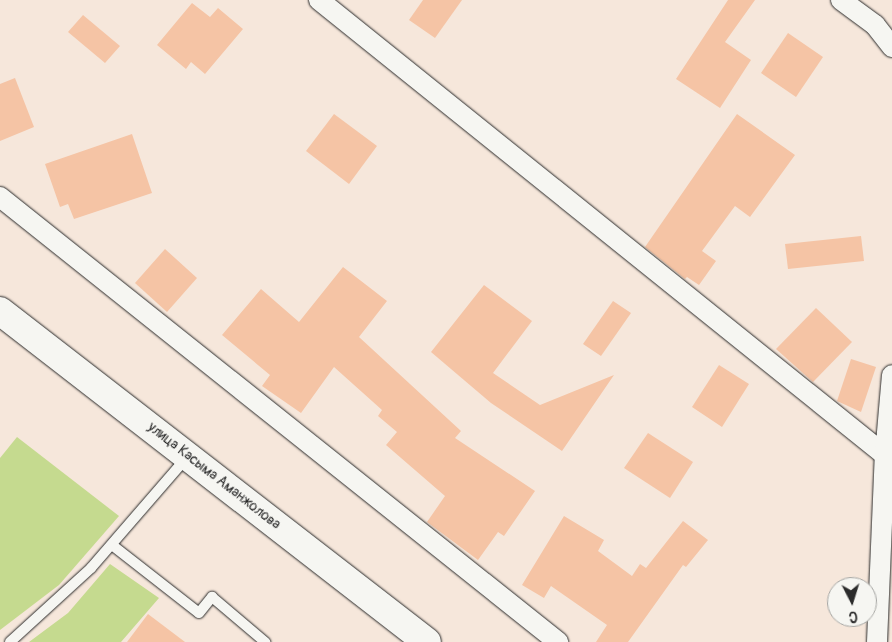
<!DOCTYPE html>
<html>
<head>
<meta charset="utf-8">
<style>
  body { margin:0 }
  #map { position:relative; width:892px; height:642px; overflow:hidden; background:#f6e7db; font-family:Pangolin,sans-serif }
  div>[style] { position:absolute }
  .green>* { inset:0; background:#c5da8f }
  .building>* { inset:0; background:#f5c4a5 }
  .roads { filter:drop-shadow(0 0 1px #2b2b2b) drop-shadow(0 0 1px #2b2b2b) }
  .lane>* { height:10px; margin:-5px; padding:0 5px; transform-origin:5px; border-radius:5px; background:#f6f6f2 }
  .street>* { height:20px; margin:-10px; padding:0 10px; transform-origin:10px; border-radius:10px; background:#f6f6f2 }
  .primary>* { height:28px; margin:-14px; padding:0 14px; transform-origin:14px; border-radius:14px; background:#f6f6f2 }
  span { translate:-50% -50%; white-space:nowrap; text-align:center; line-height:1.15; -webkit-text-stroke:4px #f6f6f2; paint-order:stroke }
  .street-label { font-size:14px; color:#2b2b2b }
  .north { position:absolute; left:827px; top:577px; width:50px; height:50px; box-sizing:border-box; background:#f6f6f2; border:1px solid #a5a5a2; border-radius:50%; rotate:175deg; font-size:14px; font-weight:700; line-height:20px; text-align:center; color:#2b2b2b }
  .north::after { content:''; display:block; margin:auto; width:18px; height:22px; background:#2b2b2b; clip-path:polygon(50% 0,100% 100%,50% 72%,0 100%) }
</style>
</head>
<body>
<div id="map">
  <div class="green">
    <div style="clip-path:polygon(17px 437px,119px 516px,59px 585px,0 630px,0 458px)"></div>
    <div style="clip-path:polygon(110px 564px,159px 598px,121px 642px,29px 642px,68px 613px)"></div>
  </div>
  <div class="building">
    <div style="clip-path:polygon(423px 0,462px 0,435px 38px,409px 20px)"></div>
    <div style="clip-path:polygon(728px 0,755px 0,725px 42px,751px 60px,720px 108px,676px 79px)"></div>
    <div style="clip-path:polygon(192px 3px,210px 17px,218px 8px,243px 29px,205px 74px,191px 62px,186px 69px,157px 45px)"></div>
    <div style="clip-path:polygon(83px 15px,120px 46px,105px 63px,68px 32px)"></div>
    <div style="clip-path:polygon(788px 33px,823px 57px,796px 97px,761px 73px)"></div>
    <div style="clip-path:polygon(15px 78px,34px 127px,0 141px,0 84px)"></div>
    <div style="clip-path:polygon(334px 114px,377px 146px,349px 184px,306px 151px)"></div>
    <div style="clip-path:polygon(737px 114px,795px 155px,750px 217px,735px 206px,702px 251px,716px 261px,699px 285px,687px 277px,685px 279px,645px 247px)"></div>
    <div style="clip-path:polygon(132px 134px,152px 193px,74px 219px,68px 204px,60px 207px,45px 164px)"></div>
    <div style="clip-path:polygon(861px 236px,864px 261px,788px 269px,785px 244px)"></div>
    <div style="clip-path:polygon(165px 249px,197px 278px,167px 312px,135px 283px)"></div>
    <div style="clip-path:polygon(343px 267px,387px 301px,359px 337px,461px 431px,455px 438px,535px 491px,504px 536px,498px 532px,478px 560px,427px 522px,445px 496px,386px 445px,397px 432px,378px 416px,382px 410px,334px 367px,301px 413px,262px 386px,270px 375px,222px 335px,261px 289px,299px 322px)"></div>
    <div style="clip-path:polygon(484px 285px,532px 321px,493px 373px,540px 405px,614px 375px,562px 451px,491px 403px,431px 352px)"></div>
    <div style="clip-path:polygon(613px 301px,631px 313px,601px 356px,583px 344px)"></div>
    <div style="clip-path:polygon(816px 308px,852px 342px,813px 382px,776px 349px)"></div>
    <div style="clip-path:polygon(851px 359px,876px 367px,861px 412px,837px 401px)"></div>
    <div style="clip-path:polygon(719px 365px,749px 384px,722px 427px,692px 407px)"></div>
    <div style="clip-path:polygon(648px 433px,693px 462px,670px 498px,624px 468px)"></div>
    <div style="clip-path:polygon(564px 516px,604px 540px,598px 551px,632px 576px,640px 564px,646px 568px,683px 521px,708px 540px,686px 567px,683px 565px,628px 642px,596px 642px,607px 625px,551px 586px,544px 598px,522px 585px)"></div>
    <div style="clip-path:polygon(148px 614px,185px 642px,127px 642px)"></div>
  </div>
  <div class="roads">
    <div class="lane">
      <div style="left:112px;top:545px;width:110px;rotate:38deg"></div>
      <div style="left:199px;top:613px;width:21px;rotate:-51deg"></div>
      <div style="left:212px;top:597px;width:70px;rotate:40.3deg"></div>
      <div style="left:10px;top:642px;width:110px;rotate:-42.4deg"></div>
      <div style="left:91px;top:568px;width:147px;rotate:-49.1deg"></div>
    </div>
    <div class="street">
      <div style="left:319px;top:0;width:726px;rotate:38.8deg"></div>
      <div style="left:841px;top:0;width:42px;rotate:36.3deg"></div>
      <div style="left:875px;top:25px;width:28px;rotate:52deg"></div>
      <div style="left:0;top:197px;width:714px;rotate:38.57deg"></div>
      <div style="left:877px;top:642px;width:187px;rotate:-87.6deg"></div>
      <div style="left:885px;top:455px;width:80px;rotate:-85deg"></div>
    </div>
    <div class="primary">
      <div style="left:0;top:311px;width:540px;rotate:37.78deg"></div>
    </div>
  </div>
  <div class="street-label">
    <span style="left:214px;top:476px;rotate:38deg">улица Касыма Аманжолова</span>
  </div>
  <div class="north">С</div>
</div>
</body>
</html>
